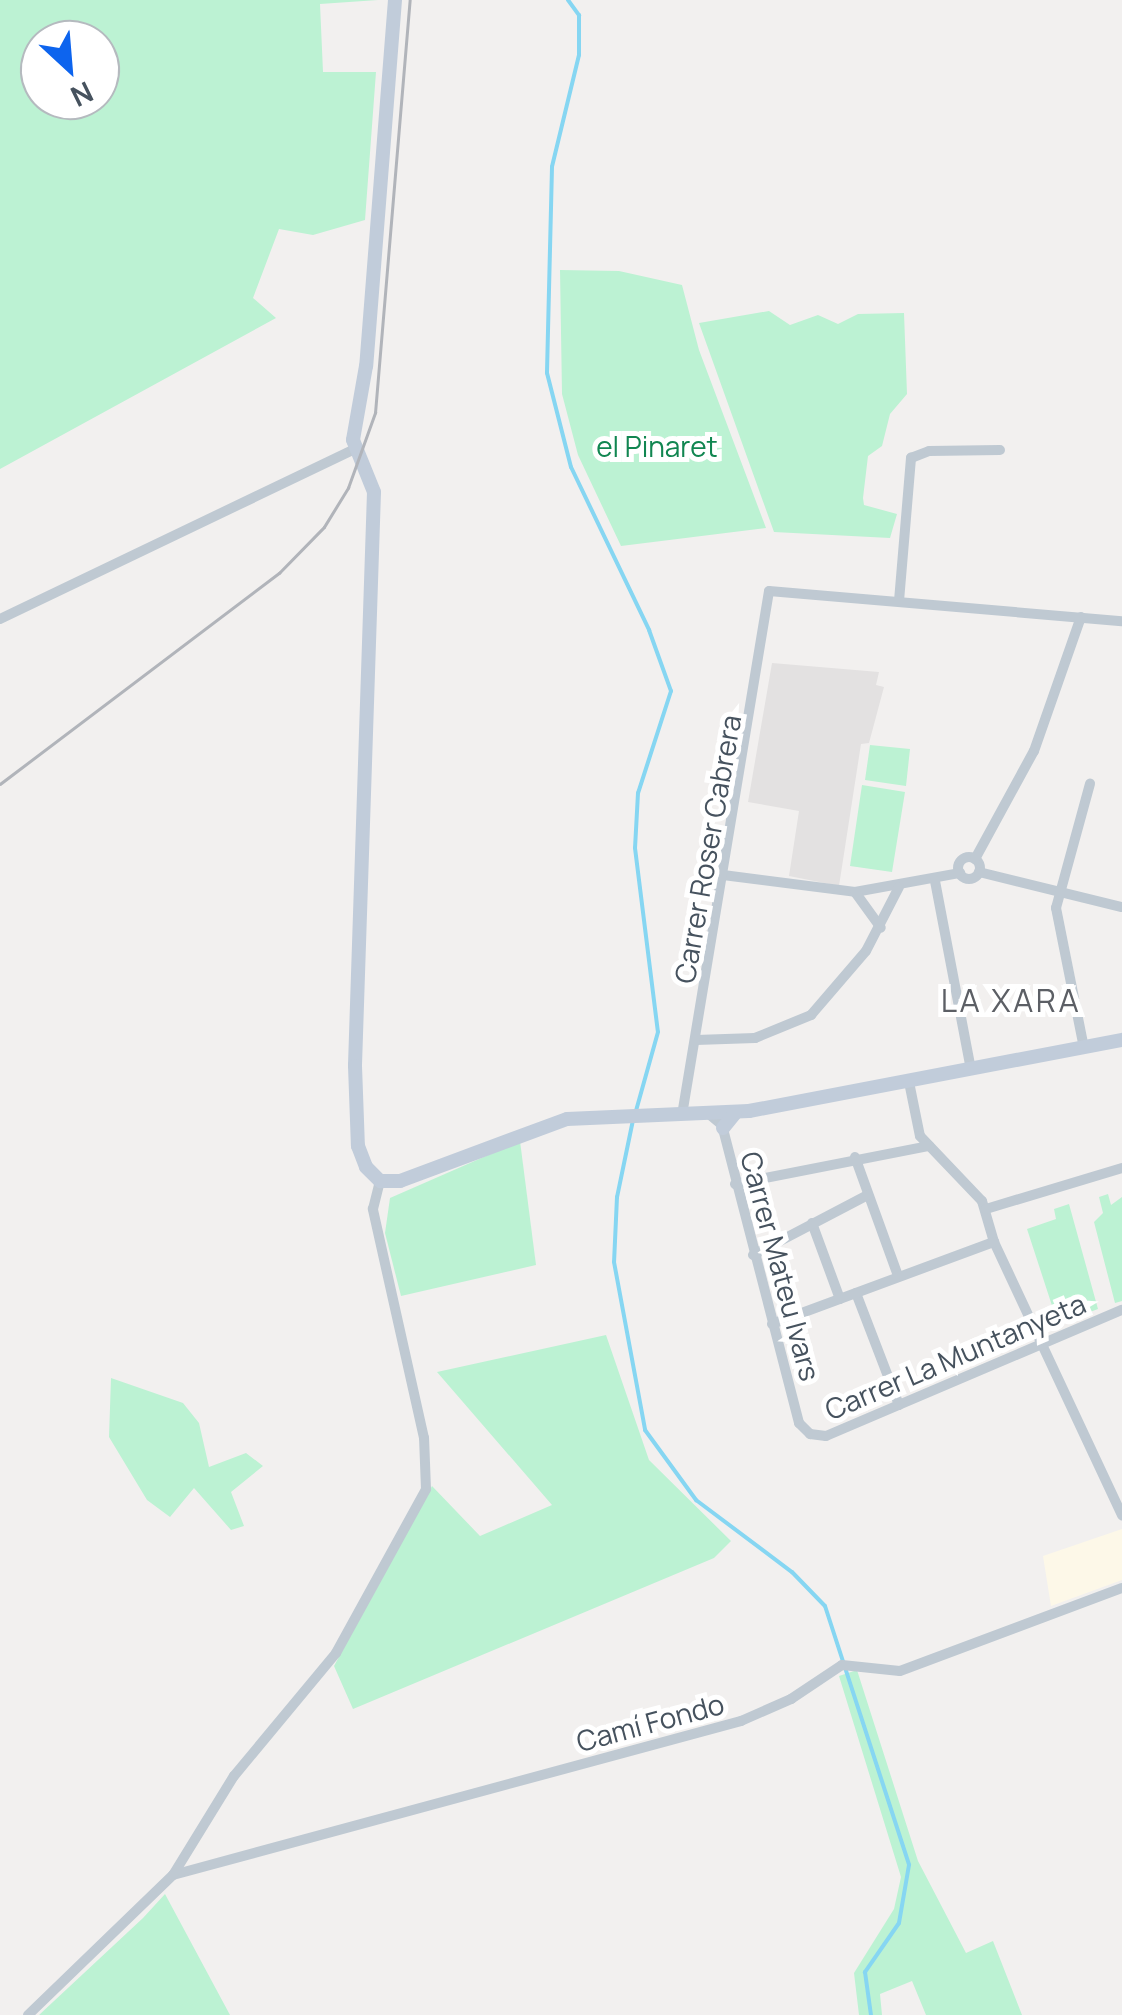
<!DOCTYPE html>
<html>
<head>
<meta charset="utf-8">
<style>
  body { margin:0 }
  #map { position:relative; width:1122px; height:2015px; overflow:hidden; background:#f2f0ef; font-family:Manrope,sans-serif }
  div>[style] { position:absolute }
  .commercial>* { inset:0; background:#fdf8e8 }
  .education>* { inset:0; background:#e3e1e1 }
  .green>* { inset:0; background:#bcf2d3 }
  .stream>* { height:4px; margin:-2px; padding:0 2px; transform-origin:2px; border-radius:2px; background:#86d6f2 }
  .street>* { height:10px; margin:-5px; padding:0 5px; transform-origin:5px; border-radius:5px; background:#bfc9d2 }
  .street>.ring { margin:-5px; padding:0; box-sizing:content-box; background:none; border:10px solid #bfc9d2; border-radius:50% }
  .secondary>* { height:14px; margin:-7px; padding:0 7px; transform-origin:7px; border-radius:7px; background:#c1ccda }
  .tram>* { height:2.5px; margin:-1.25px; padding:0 1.25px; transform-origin:1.25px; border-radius:1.25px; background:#b1b4ba }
  span { translate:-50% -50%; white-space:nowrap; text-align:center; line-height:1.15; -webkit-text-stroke:10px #fff; paint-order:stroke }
  .park-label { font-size:28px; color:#118651 }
  .street-label { font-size:28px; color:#46525e }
  .quarter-label { font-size:32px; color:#5c5f65; letter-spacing:2.5px }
  .north { position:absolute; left:20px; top:20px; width:100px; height:100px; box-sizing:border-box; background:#fff; border:2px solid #b5babf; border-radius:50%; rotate:154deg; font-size:28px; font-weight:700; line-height:40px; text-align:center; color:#46525e }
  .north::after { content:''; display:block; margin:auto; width:35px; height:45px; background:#0d64ee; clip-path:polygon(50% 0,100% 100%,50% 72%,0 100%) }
</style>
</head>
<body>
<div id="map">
  <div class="commercial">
    <div style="clip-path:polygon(1122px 1529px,1122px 1580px,1051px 1606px,1043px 1556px)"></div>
  </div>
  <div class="education">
    <div style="clip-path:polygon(772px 663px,879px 672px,876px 685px,884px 687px,869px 743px,861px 744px,839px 886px,789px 876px,799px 811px,748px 802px)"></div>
  </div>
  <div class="green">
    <div style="clip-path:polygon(evenodd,0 0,378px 0,320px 4px,323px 72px,376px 72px,365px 220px,313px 235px,279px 229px,253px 298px,276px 318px,0 469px,0 0,40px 40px,100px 40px,100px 100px,40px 100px,40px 40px)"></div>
    <div style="clip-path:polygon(560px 270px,619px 271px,682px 285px,699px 350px,766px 528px,621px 546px,578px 455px,562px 394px)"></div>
    <div style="clip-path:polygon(769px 311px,790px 325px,818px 315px,838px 324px,858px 314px,904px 313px,907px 394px,890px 414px,882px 446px,868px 456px,863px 498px,864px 505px,897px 514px,890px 538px,774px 532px,699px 323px)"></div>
    <div style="clip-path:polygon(870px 745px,910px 749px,906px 786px,865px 780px)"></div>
    <div style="clip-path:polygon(862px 785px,905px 792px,892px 872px,850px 866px)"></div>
    <div style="clip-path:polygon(520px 1141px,536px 1265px,401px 1296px,385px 1233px,390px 1198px)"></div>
    <div style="clip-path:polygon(1108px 1194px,1111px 1205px,1122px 1197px,1122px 1301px,1115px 1303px,1094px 1222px,1103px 1213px,1099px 1197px)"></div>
    <div style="clip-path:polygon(1069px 1204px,1098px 1309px,1058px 1324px,1027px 1229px,1056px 1219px,1054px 1209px)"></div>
    <div style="clip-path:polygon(606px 1335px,649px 1460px,731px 1541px,714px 1558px,353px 1709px,334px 1666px,432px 1486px,480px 1536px,552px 1505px,437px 1372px)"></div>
    <div style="clip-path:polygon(111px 1378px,183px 1403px,199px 1423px,209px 1467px,246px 1453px,263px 1466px,231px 1492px,244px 1526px,231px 1530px,194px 1488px,170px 1517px,147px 1500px,109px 1437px)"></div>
    <div style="clip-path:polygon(857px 1670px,918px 1861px,966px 1953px,993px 1941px,1022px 2015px,926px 2015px,912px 1981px,880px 1994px,882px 2015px,859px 2015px,854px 1973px,894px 1909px,901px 1877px,839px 1676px)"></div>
    <div style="clip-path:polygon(165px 1894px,230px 2015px,39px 2015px,143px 1918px)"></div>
  </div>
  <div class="stream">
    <div style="left:568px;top:0;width:19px;rotate:54deg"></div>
    <div style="left:579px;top:15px;width:40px;rotate:90deg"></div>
    <div style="left:579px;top:55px;width:115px;rotate:103.6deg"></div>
    <div style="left:552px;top:167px;width:206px;rotate:91.4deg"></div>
    <div style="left:547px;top:373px;width:97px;rotate:75.7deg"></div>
    <div style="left:571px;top:467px;width:181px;rotate:64.4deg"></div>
    <div style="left:649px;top:630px;width:65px;rotate:70.2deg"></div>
    <div style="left:671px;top:691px;width:107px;rotate:107.9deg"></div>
    <div style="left:638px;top:793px;width:55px;rotate:93.1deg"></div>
    <div style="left:635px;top:848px;width:185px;rotate:82.9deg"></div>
    <div style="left:658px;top:1032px;width:82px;rotate:105.6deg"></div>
    <div style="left:633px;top:1120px;width:79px;rotate:101.7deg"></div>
    <div style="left:617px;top:1197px;width:65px;rotate:92.6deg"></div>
    <div style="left:614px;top:1262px;width:171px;rotate:79.5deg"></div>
    <div style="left:645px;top:1430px;width:87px;rotate:53.9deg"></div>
    <div style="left:696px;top:1500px;width:120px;rotate:36.9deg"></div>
    <div style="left:792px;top:1572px;width:47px;rotate:45.9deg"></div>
    <div style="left:825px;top:1606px;width:272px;rotate:72deg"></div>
    <div style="left:909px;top:1865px;width:59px;rotate:99.8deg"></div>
    <div style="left:899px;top:1923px;width:60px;rotate:124.8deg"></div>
    <div style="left:865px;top:1972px;width:43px;rotate:82.1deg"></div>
  </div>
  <div class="street">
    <div style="left:899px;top:601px;width:144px;rotate:-85.2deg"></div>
    <div style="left:911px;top:458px;width:19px;rotate:-21deg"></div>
    <div style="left:929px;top:451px;width:71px;rotate:-0.8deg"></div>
    <div style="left:0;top:619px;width:394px;rotate:-25.6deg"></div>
    <div class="ring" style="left:958px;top:857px;width:12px;height:12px"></div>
    <div style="left:975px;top:859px;width:123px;rotate:-61.4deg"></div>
    <div style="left:1034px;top:751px;width:142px;rotate:-70.7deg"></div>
    <div style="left:979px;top:872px;width:147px;rotate:13.8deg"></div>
    <div style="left:723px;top:875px;width:133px;rotate:7.3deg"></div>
    <div style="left:855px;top:892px;width:107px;rotate:-10.3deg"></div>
    <div style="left:935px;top:881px;width:191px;rotate:79.2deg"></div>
    <div style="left:855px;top:892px;width:44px;rotate:54.2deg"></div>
    <div style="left:696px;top:1040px;width:59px;rotate:-1.9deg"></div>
    <div style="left:755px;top:1038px;width:61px;rotate:-22.3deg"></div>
    <div style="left:811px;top:1015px;width:84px;rotate:-49.3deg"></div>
    <div style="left:866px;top:951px;width:72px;rotate:-62.7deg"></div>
    <div style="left:1084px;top:1048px;width:143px;rotate:-101.3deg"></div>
    <div style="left:1056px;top:908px;width:129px;rotate:-74.7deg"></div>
    <div style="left:909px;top:1082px;width:55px;rotate:78.5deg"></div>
    <div style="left:920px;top:1136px;width:90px;rotate:46.4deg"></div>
    <div style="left:982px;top:1201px;width:43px;rotate:73.7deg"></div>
    <div style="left:994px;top:1242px;width:302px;rotate:64.9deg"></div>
    <div style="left:682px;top:1115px;width:531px;rotate:-80.57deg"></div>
    <div style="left:769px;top:591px;width:354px;rotate:4.9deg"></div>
    <div style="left:710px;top:1115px;width:16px;rotate:40deg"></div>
    <div style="left:722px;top:1125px;width:308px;rotate:75.5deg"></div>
    <div style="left:799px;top:1423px;width:16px;rotate:45deg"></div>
    <div style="left:810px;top:1434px;width:16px;rotate:7deg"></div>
    <div style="left:826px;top:1436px;width:322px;rotate:-23.1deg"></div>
    <div style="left:855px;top:1157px;width:127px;rotate:70.1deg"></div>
    <div style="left:735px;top:1184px;width:198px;rotate:-11.1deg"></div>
    <div style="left:986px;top:1209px;width:142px;rotate:-16.8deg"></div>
    <div style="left:812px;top:1223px;width:81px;rotate:69.8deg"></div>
    <div style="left:753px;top:1255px;width:130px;rotate:-27.6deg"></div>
    <div style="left:856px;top:1293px;width:120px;rotate:69deg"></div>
    <div style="left:772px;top:1324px;width:237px;rotate:-20.3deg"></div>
    <div style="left:173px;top:1875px;width:589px;rotate:-15.17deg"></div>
    <div style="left:741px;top:1721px;width:55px;rotate:-23.7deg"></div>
    <div style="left:791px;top:1699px;width:61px;rotate:-33.7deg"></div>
    <div style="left:842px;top:1665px;width:58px;rotate:5.9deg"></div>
    <div style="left:900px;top:1671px;width:237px;rotate:-20.5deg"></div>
    <div style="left:28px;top:2015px;width:202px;rotate:-44deg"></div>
    <div style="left:173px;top:1875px;width:116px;rotate:-58.4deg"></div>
    <div style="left:234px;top:1776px;width:160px;rotate:-50.3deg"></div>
    <div style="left:336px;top:1653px;width:187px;rotate:-61.2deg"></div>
    <div style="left:426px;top:1489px;width:51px;rotate:-92.2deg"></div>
    <div style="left:424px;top:1438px;width:235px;rotate:-102.6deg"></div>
    <div style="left:373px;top:1209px;width:29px;rotate:-76deg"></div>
  </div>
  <div class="secondary">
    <div style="left:395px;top:0;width:367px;rotate:94.5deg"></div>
    <div style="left:366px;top:366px;width:75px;rotate:100deg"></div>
    <div style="left:353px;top:440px;width:56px;rotate:68deg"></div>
    <div style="left:374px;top:492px;width:574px;rotate:91.9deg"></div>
    <div style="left:355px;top:1066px;width:80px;rotate:87.9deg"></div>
    <div style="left:358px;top:1146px;width:22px;rotate:69deg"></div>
    <div style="left:366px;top:1167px;width:20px;rotate:45deg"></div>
    <div style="left:380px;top:1181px;width:20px"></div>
    <div style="left:400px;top:1181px;width:178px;rotate:-20.4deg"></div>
    <div style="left:567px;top:1119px;width:182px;rotate:-2.5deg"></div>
    <div style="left:749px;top:1111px;width:380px;rotate:-10.8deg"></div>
    <div style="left:723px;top:1128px;width:19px;rotate:-51deg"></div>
  </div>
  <div class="tram">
    <div style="left:0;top:784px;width:350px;rotate:-37.1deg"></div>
    <div style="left:279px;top:573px;width:64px;rotate:-45.6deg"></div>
    <div style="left:324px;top:527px;width:46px;rotate:-58.4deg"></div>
    <div style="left:348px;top:488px;width:80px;rotate:-70.2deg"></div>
    <div style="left:375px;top:413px;width:414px;rotate:-85.2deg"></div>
  </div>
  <div class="park-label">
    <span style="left:657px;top:446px">el Pinaret</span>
  </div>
  <div class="street-label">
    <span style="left:707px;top:849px;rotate:-80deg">Carrer Roser Cabrera</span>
    <span style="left:781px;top:1266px;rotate:75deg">Carrer Mateu Ivars</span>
    <span style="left:955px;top:1356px;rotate:-23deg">Carrer La Muntanyeta</span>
    <span style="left:650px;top:1722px;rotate:-15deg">Camí Fondo</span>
  </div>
  <div class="quarter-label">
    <span style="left:1011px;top:1000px">LA XARA</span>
  </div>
  <div class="north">N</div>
</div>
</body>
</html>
